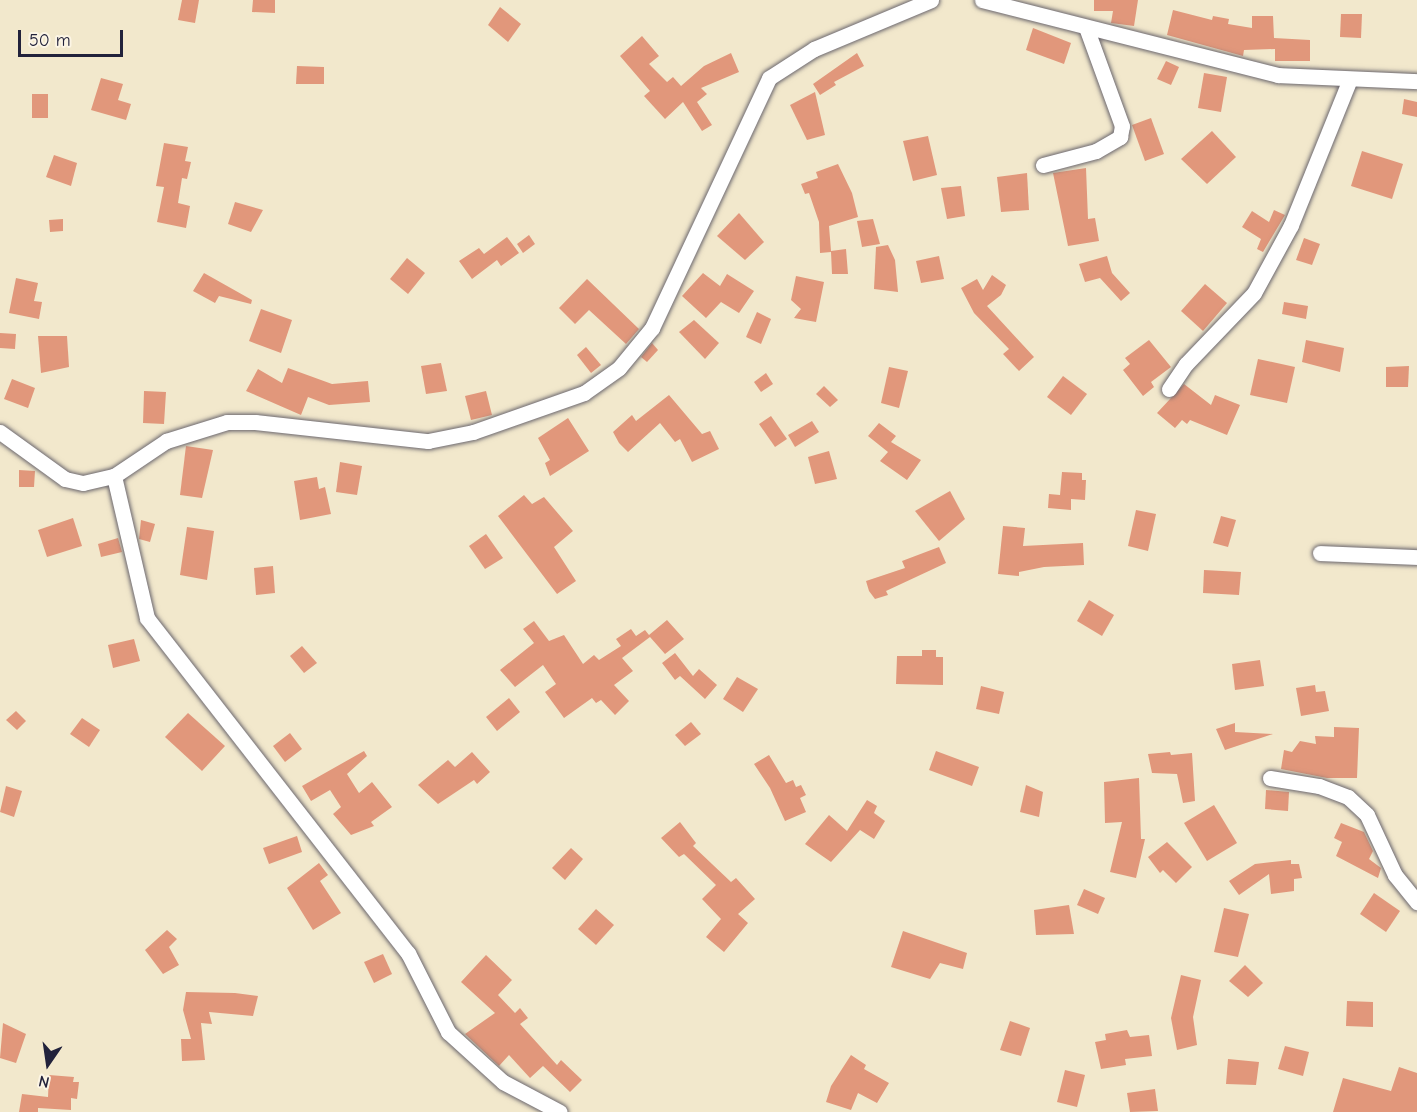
<!DOCTYPE html>
<html>
<head>
<meta charset="utf-8">
<style>
  body { margin:0 }
  #map { position:relative; width:1417px; height:1112px; overflow:hidden; background:#f2e8cc; font-family:"Comic Neue",sans-serif }
  div>[style] { position:absolute }
  .building>* { inset:0; background:#e1977b }
  .roads { filter:drop-shadow(0 0 2px #6b676e) drop-shadow(0 0 2px #6b676e) }
  .minor>* { height:15px; margin:-7.5px; padding:0 7.5px; transform-origin:7.5px; border-radius:7.5px; background:#fff }
  span { translate:-50% -50%; white-space:nowrap; text-align:center; line-height:1.15; -webkit-text-stroke:5px #fcf5e5; paint-order:stroke }
  .north { position:absolute; left:18px; top:1034px; width:60px; height:60px; -webkit-text-stroke:4px #fcf5e5; paint-order:stroke; rotate:193deg; font-size:16px; font-weight:700; line-height:24px; text-align:center; color:#22223b }
  .north::after { content:''; display:block; margin:auto; width:21px; height:27px; background:#22223b; clip-path:polygon(50% 0,100% 100%,50% 72%,0 100%) }
  .scale { position:absolute; left:18px; top:30px; width:105px; height:27px; box-sizing:border-box; border:3px solid #22223b; border-top:0; padding-left:8px; font-size:18px; line-height:21px; white-space:nowrap; color:#22223b; -webkit-text-stroke:4px #fcf5e5; paint-order:stroke }
</style>
</head>
<body>
<div id="map">
  <div class="building">
    <div style="clip-path:polygon(182px 0,199px 0,195px 23px,178px 20px)"></div>
    <div style="clip-path:polygon(253px 0,275px 0,275px 13px,252px 12px)"></div>
    <div style="clip-path:polygon(1094px 0,1138px 0,1134px 26px,1111px 23px,1113px 11px,1094px 11px)"></div>
    <div style="clip-path:polygon(500px 7px,521px 24px,508px 42px,488px 25px)"></div>
    <div style="clip-path:polygon(1173px 10px,1212px 20px,1213px 16px,1229px 19px,1228px 24px,1252px 28px,1252px 16px,1273px 16px,1274px 38px,1310px 40px,1310px 61px,1275px 61px,1275px 49px,1244px 50px,1243px 56px,1167px 35px)"></div>
    <div style="clip-path:polygon(1341px 14px,1362px 14px,1361px 38px,1340px 37px)"></div>
    <div style="clip-path:polygon(1033px 28px,1071px 43px,1064px 64px,1026px 50px)"></div>
    <div style="clip-path:polygon(642px 36px,659px 56px,649px 64px,667px 82px,673px 77px,681px 86px,704px 66px,731px 53px,739px 72px,701px 88px,707px 94px,697px 102px,712px 125px,702px 131px,683px 102px,665px 119px,644px 96px,650px 91px,620px 56px)"></div>
    <div style="clip-path:polygon(857px 53px,864px 66px,834px 82px,836px 85px,820px 95px,813px 84px)"></div>
    <div style="clip-path:polygon(1166px 61px,1179px 67px,1171px 85px,1157px 79px)"></div>
    <div style="clip-path:polygon(297px 66px,324px 67px,324px 84px,296px 84px)"></div>
    <div style="clip-path:polygon(1204px 73px,1227px 77px,1221px 112px,1198px 108px)"></div>
    <div style="clip-path:polygon(101px 78px,123px 84px,118px 100px,131px 104px,126px 120px,91px 110px)"></div>
    <div style="clip-path:polygon(815px 92px,825px 135px,807px 140px,790px 105px)"></div>
    <div style="clip-path:polygon(32px 94px,48px 94px,48px 118px,32px 118px)"></div>
    <div style="clip-path:polygon(1404px 99px,1417px 102px,1417px 117px,1402px 114px)"></div>
    <div style="clip-path:polygon(1151px 118px,1164px 154px,1145px 161px,1132px 125px)"></div>
    <div style="clip-path:polygon(1212px 131px,1236px 157px,1207px 184px,1181px 159px)"></div>
    <div style="clip-path:polygon(928px 136px,937px 175px,913px 181px,903px 141px)"></div>
    <div style="clip-path:polygon(164px 143px,188px 147px,185px 161px,191px 162px,187px 179px,182px 178px,178px 203px,190px 206px,186px 228px,157px 222px,164px 187px,156px 186px)"></div>
    <div style="clip-path:polygon(1362px 151px,1403px 164px,1392px 199px,1351px 186px)"></div>
    <div style="clip-path:polygon(54px 155px,77px 163px,71px 186px,46px 177px)"></div>
    <div style="clip-path:polygon(838px 164px,852px 193px,858px 217px,829px 226px,831px 251px,846px 249px,848px 274px,832px 274px,831px 252px,820px 253px,819px 222px,809px 193px,805px 194px,801px 184px,818px 178px,816px 172px)"></div>
    <div style="clip-path:polygon(1086px 168px,1088px 219px,1095px 218px,1099px 241px,1068px 246px,1053px 173px)"></div>
    <div style="clip-path:polygon(1027px 173px,1029px 210px,1001px 212px,997px 177px)"></div>
    <div style="clip-path:polygon(961px 186px,965px 216px,947px 219px,941px 188px)"></div>
    <div style="clip-path:polygon(235px 202px,263px 210px,251px 232px,228px 224px)"></div>
    <div style="clip-path:polygon(1274px 210px,1285px 215px,1263px 252px,1257px 249px,1261px 239px,1242px 227px,1252px 211px,1269px 222px)"></div>
    <div style="clip-path:polygon(739px 213px,764px 242px,745px 260px,717px 236px)"></div>
    <div style="clip-path:polygon(63px 219px,63px 231px,50px 232px,49px 220px)"></div>
    <div style="clip-path:polygon(873px 219px,880px 244px,862px 247px,857px 221px)"></div>
    <div style="clip-path:polygon(529px 235px,535px 244px,523px 253px,517px 244px)"></div>
    <div style="clip-path:polygon(507px 237px,519px 253px,501px 266px,497px 260px,472px 279px,459px 261px,479px 248px,484px 254px)"></div>
    <div style="clip-path:polygon(1304px 238px,1320px 244px,1312px 265px,1296px 260px)"></div>
    <div style="clip-path:polygon(888px 245px,895px 260px,898px 292px,874px 289px,876px 247px)"></div>
    <div style="clip-path:polygon(939px 256px,944px 279px,921px 283px,916px 261px)"></div>
    <div style="clip-path:polygon(1107px 256px,1112px 273px,1130px 293px,1121px 301px,1100px 278px,1085px 282px,1079px 264px)"></div>
    <div style="clip-path:polygon(407px 258px,425px 273px,408px 294px,390px 279px)"></div>
    <div style="clip-path:polygon(204px 273px,252px 300px,251px 304px,219px 296px,215px 303px,193px 291px)"></div>
    <div style="clip-path:polygon(703px 273px,720px 286px,727px 274px,754px 291px,739px 313px,721px 302px,706px 318px,682px 296px)"></div>
    <div style="clip-path:polygon(992px 275px,1006px 285px,1001px 295px,987px 306px,1034px 357px,1019px 371px,1003px 354px,1009px 349px,974px 313px,961px 288px,977px 279px,983px 290px)"></div>
    <div style="clip-path:polygon(796px 276px,824px 282px,816px 322px,794px 318px,801px 309px,791px 300px)"></div>
    <div style="clip-path:polygon(16px 278px,38px 283px,34px 301px,42px 302px,39px 319px,9px 313px)"></div>
    <div style="clip-path:polygon(587px 279px,639px 329px,626px 344px,589px 310px,575px 324px,559px 308px)"></div>
    <div style="clip-path:polygon(1205px 284px,1227px 303px,1203px 331px,1181px 311px)"></div>
    <div style="clip-path:polygon(1284px 302px,1308px 306px,1306px 319px,1282px 314px)"></div>
    <div style="clip-path:polygon(261px 309px,292px 320px,281px 353px,249px 341px)"></div>
    <div style="clip-path:polygon(757px 312px,771px 319px,761px 344px,746px 337px)"></div>
    <div style="clip-path:polygon(694px 320px,719px 343px,705px 359px,679px 332px)"></div>
    <div style="clip-path:polygon(0 333px,16px 334px,15px 349px,0 348px)"></div>
    <div style="clip-path:polygon(38px 336px,67px 336px,69px 367px,41px 373px)"></div>
    <div style="clip-path:polygon(1149px 340px,1171px 367px,1151px 382px,1154px 387px,1143px 396px,1123px 370px,1130px 364px,1125px 358px)"></div>
    <div style="clip-path:polygon(1306px 340px,1344px 348px,1340px 372px,1302px 362px)"></div>
    <div style="clip-path:polygon(652px 343px,658px 350px,647px 362px,641px 357px)"></div>
    <div style="clip-path:polygon(586px 347px,601px 365px,591px 373px,577px 355px)"></div>
    <div style="clip-path:polygon(1258px 359px,1295px 367px,1287px 403px,1250px 395px)"></div>
    <div style="clip-path:polygon(441px 363px,447px 391px,426px 394px,421px 366px)"></div>
    <div style="clip-path:polygon(1409px 366px,1408px 387px,1386px 387px,1386px 367px)"></div>
    <div style="clip-path:polygon(889px 367px,908px 371px,899px 408px,881px 403px)"></div>
    <div style="clip-path:polygon(288px 368px,332px 384px,368px 381px,370px 402px,329px 405px,308px 397px,301px 415px,246px 391px,258px 369px,282px 383px)"></div>
    <div style="clip-path:polygon(766px 373px,773px 384px,761px 392px,754px 382px)"></div>
    <div style="clip-path:polygon(1063px 376px,1087px 394px,1071px 415px,1047px 397px)"></div>
    <div style="clip-path:polygon(12px 379px,35px 388px,28px 408px,4px 399px)"></div>
    <div style="clip-path:polygon(1184px 384px,1211px 405px,1215px 395px,1240px 405px,1227px 435px,1190px 420px,1187px 424px,1182px 420px,1175px 428px,1157px 413px)"></div>
    <div style="clip-path:polygon(824px 386px,838px 400px,830px 407px,816px 394px)"></div>
    <div style="clip-path:polygon(144px 391px,166px 392px,164px 424px,143px 423px)"></div>
    <div style="clip-path:polygon(486px 391px,492px 415px,471px 420px,465px 396px)"></div>
    <div style="clip-path:polygon(669px 395px,702px 434px,710px 431px,719px 449px,692px 462px,680px 439px,675px 442px,660px 423px,628px 452px,619px 443px,613px 432px,632px 415px,636px 421px)"></div>
    <div style="clip-path:polygon(771px 416px,787px 439px,775px 447px,759px 424px)"></div>
    <div style="clip-path:polygon(568px 418px,589px 451px,550px 476px,545px 463px,550px 460px,538px 438px)"></div>
    <div style="clip-path:polygon(812px 421px,819px 432px,795px 447px,788px 435px)"></div>
    <div style="clip-path:polygon(879px 423px,896px 436px,891px 442px,921px 460px,907px 480px,880px 461px,888px 452px,868px 436px)"></div>
    <div style="clip-path:polygon(186px 446px,213px 450px,202px 498px,180px 495px)"></div>
    <div style="clip-path:polygon(829px 451px,837px 479px,815px 484px,808px 457px)"></div>
    <div style="clip-path:polygon(340px 462px,362px 466px,357px 495px,336px 492px)"></div>
    <div style="clip-path:polygon(19px 470px,35px 471px,34px 487px,19px 487px)"></div>
    <div style="clip-path:polygon(1062px 472px,1082px 473px,1082px 480px,1086px 480px,1085px 500px,1071px 499px,1071px 510px,1048px 508px,1049px 494px,1060px 495px)"></div>
    <div style="clip-path:polygon(317px 477px,319px 489px,325px 487px,331px 514px,300px 520px,294px 481px)"></div>
    <div style="clip-path:polygon(950px 491px,965px 519px,939px 541px,915px 511px)"></div>
    <div style="clip-path:polygon(524px 495px,532px 504px,544px 497px,573px 531px,554px 547px,576px 581px,557px 594px,498px 516px)"></div>
    <div style="clip-path:polygon(1136px 510px,1156px 514px,1148px 551px,1128px 546px)"></div>
    <div style="clip-path:polygon(1221px 516px,1236px 520px,1228px 547px,1213px 543px)"></div>
    <div style="clip-path:polygon(73px 518px,82px 546px,47px 557px,38px 530px)"></div>
    <div style="clip-path:polygon(141px 520px,155px 524px,150px 542px,139px 539px)"></div>
    <div style="clip-path:polygon(1003px 526px,1025px 528px,1023px 546px,1083px 543px,1084px 565px,1044px 567px,1019px 572px,1019px 576px,998px 574px)"></div>
    <div style="clip-path:polygon(187px 527px,214px 531px,207px 580px,180px 575px)"></div>
    <div style="clip-path:polygon(486px 534px,503px 558px,485px 569px,469px 546px)"></div>
    <div style="clip-path:polygon(118px 538px,122px 552px,101px 557px,98px 544px)"></div>
    <div style="clip-path:polygon(939px 547px,946px 563px,886px 591px,888px 595px,875px 599px,869px 591px,866px 581px,905px 568px,902px 561px)"></div>
    <div style="clip-path:polygon(273px 566px,275px 593px,256px 595px,254px 568px)"></div>
    <div style="clip-path:polygon(1204px 570px,1241px 572px,1239px 595px,1203px 593px)"></div>
    <div style="clip-path:polygon(1089px 600px,1114px 615px,1102px 636px,1077px 621px)"></div>
    <div style="clip-path:polygon(667px 620px,684px 639px,665px 654px,650px 637px,622px 658px,633px 671px,614px 685px,629px 701px,615px 715px,601px 700px,596px 703px,592px 698px,564px 718px,545px 692px,556px 684px,543px 665px,515px 687px,500px 670px,534px 643px,523px 629px,534px 621px,549px 641px,564px 635px,583px 664px,594px 655px,599px 660px,621px 646px,616px 639px,631px 629px,636px 636px,645px 630px,649px 635px)"></div>
    <div style="clip-path:polygon(134px 639px,140px 661px,113px 668px,108px 645px)"></div>
    <div style="clip-path:polygon(302px 646px,317px 663px,304px 673px,290px 656px)"></div>
    <div style="clip-path:polygon(922px 650px,936px 650px,936px 657px,943px 657px,943px 685px,896px 684px,897px 656px,922px 656px)"></div>
    <div style="clip-path:polygon(675px 653px,693px 676px,699px 669px,717px 685px,705px 699px,680px 676px,675px 680px,662px 663px)"></div>
    <div style="clip-path:polygon(1260px 660px,1264px 686px,1235px 690px,1232px 664px)"></div>
    <div style="clip-path:polygon(737px 677px,758px 689px,743px 712px,723px 699px)"></div>
    <div style="clip-path:polygon(1315px 685px,1316px 692px,1325px 691px,1329px 711px,1301px 716px,1296px 688px)"></div>
    <div style="clip-path:polygon(981px 686px,1004px 692px,999px 714px,976px 709px)"></div>
    <div style="clip-path:polygon(509px 698px,520px 712px,497px 731px,486px 717px)"></div>
    <div style="clip-path:polygon(16px 711px,26px 721px,17px 730px,6px 720px)"></div>
    <div style="clip-path:polygon(188px 713px,225px 746px,202px 771px,165px 737px)"></div>
    <div style="clip-path:polygon(82px 718px,100px 730px,89px 747px,70px 734px)"></div>
    <div style="clip-path:polygon(691px 722px,701px 734px,685px 746px,675px 735px)"></div>
    <div style="clip-path:polygon(1235px 723px,1235px 732px,1273px 734px,1225px 750px,1216px 729px)"></div>
    <div style="clip-path:polygon(1334px 727px,1359px 728px,1357px 778px,1327px 778px,1281px 769px,1284px 750px,1292px 752px,1300px 741px,1316px 744px,1315px 736px,1334px 737px)"></div>
    <div style="clip-path:polygon(290px 733px,302px 749px,285px 762px,273px 746px)"></div>
    <div style="clip-path:polygon(364px 751px,367px 756px,347px 774px,359px 793px,372px 782px,392px 807px,371px 822px,374px 826px,351px 835px,333px 814px,341px 807px,330px 790px,311px 801px,302px 786px)"></div>
    <div style="clip-path:polygon(936px 751px,979px 767px,972px 786px,929px 770px)"></div>
    <div style="clip-path:polygon(472px 752px,490px 772px,477px 784px,474px 780px,438px 804px,418px 785px,448px 760px,455px 767px)"></div>
    <div style="clip-path:polygon(1170px 752px,1171px 755px,1192px 753px,1195px 801px,1183px 803px,1177px 774px,1152px 773px,1148px 754px)"></div>
    <div style="clip-path:polygon(769px 755px,786px 783px,793px 780px,796px 787px,801px 785px,806px 795px,800px 798px,806px 812px,785px 821px,770px 788px,754px 764px)"></div>
    <div style="clip-path:polygon(1139px 778px,1141px 839px,1145px 839px,1136px 878px,1110px 872px,1122px 822px,1105px 823px,1104px 782px)"></div>
    <div style="clip-path:polygon(1026px 785px,1043px 792px,1039px 817px,1020px 812px)"></div>
    <div style="clip-path:polygon(6px 786px,22px 791px,14px 817px,0 812px)"></div>
    <div style="clip-path:polygon(1266px 790px,1289px 792px,1288px 811px,1265px 809px)"></div>
    <div style="clip-path:polygon(867px 800px,877px 806px,874px 813px,885px 821px,874px 839px,860px 830px,831px 862px,805px 844px,829px 815px,847px 831px)"></div>
    <div style="clip-path:polygon(1214px 805px,1237px 843px,1207px 861px,1184px 823px)"></div>
    <div style="clip-path:polygon(680px 822px,696px 843px,693px 846px,731px 882px,736px 878px,755px 899px,738px 914px,748px 923px,724px 952px,706px 937px,721px 919px,702px 899px,716px 885px,684px 854px,679px 857px,661px 838px)"></div>
    <div style="clip-path:polygon(1341px 823px,1364px 832px,1373px 851px,1369px 859px,1381px 868px,1378px 878px,1336px 856px,1342px 842px,1334px 838px)"></div>
    <div style="clip-path:polygon(297px 836px,302px 852px,269px 864px,263px 848px)"></div>
    <div style="clip-path:polygon(1167px 842px,1192px 867px,1176px 883px,1163px 870px,1160px 873px,1148px 857px)"></div>
    <div style="clip-path:polygon(571px 848px,583px 859px,565px 880px,552px 868px)"></div>
    <div style="clip-path:polygon(1291px 860px,1291px 864px,1299px 864px,1302px 878px,1294px 879px,1294px 891px,1271px 894px,1269px 874px,1239px 895px,1229px 881px,1255px 864px)"></div>
    <div style="clip-path:polygon(319px 863px,328px 875px,320px 881px,341px 913px,313px 930px,287px 888px)"></div>
    <div style="clip-path:polygon(1084px 889px,1105px 898px,1098px 914px,1077px 905px)"></div>
    <div style="clip-path:polygon(1374px 893px,1400px 911px,1386px 932px,1360px 914px)"></div>
    <div style="clip-path:polygon(1069px 905px,1074px 934px,1036px 935px,1034px 910px)"></div>
    <div style="clip-path:polygon(1224px 908px,1249px 914px,1238px 957px,1214px 952px)"></div>
    <div style="clip-path:polygon(596px 909px,614px 925px,596px 945px,578px 929px)"></div>
    <div style="clip-path:polygon(167px 930px,177px 939px,169px 947px,179px 965px,163px 974px,145px 950px)"></div>
    <div style="clip-path:polygon(903px 931px,967px 953px,963px 969px,940px 963px,930px 979px,891px 967px)"></div>
    <div style="clip-path:polygon(383px 954px,392px 974px,374px 983px,364px 962px)"></div>
    <div style="clip-path:polygon(486px 955px,512px 980px,498px 995px,515px 1013px,520px 1008px,528px 1018px,520px 1024px,557px 1065px,561px 1060px,582px 1080px,570px 1092px,543px 1066px,530px 1078px,509px 1055px,499px 1066px,465px 1034px,495px 1013px,461px 982px)"></div>
    <div style="clip-path:polygon(1245px 965px,1263px 983px,1248px 997px,1229px 981px)"></div>
    <div style="clip-path:polygon(1181px 975px,1201px 980px,1193px 1017px,1197px 1045px,1177px 1050px,1171px 1018px)"></div>
    <div style="clip-path:polygon(186px 992px,235px 993px,258px 996px,253px 1016px,209px 1012px,212px 1024px,201px 1023px,205px 1060px,182px 1061px,181px 1039px,191px 1039px,183px 1010px)"></div>
    <div style="clip-path:polygon(1347px 1001px,1373px 1002px,1373px 1027px,1346px 1026px)"></div>
    <div style="clip-path:polygon(1010px 1021px,1030px 1028px,1021px 1056px,1000px 1050px)"></div>
    <div style="clip-path:polygon(3px 1023px,26px 1034px,16px 1063px,0 1058px)"></div>
    <div style="clip-path:polygon(1127px 1030px,1130px 1037px,1149px 1035px,1152px 1056px,1125px 1059px,1126px 1065px,1101px 1069px,1095px 1042px,1106px 1040px,1105px 1034px)"></div>
    <div style="clip-path:polygon(1285px 1046px,1309px 1052px,1303px 1076px,1278px 1069px)"></div>
    <div style="clip-path:polygon(851px 1055px,866px 1065px,864px 1069px,889px 1083px,877px 1103px,858px 1093px,851px 1110px,826px 1102px,831px 1086px)"></div>
    <div style="clip-path:polygon(1228px 1059px,1259px 1062px,1256px 1085px,1226px 1084px)"></div>
    <div style="clip-path:polygon(1399px 1067px,1417px 1073px,1417px 1112px,1333px 1112px,1343px 1078px,1391px 1091px)"></div>
    <div style="clip-path:polygon(1065px 1070px,1085px 1075px,1077px 1107px,1057px 1102px)"></div>
    <div style="clip-path:polygon(49px 1075px,74px 1077px,73px 1082px,79px 1082px,77px 1099px,71px 1098px,71px 1110px,38px 1108px,38px 1112px,19px 1112px,22px 1094px,48px 1097px)"></div>
    <div style="clip-path:polygon(1155px 1089px,1158px 1111px,1130px 1112px,1127px 1093px)"></div>
  </div>
  <div class="roads">
    <div class="minor">
      <div style="left:982px;top:0;width:305px;rotate:14.2deg"></div>
      <div style="left:1278px;top:75px;width:139px;rotate:2.5deg"></div>
      <div style="left:1043px;top:165px;width:55px;rotate:-14.8deg"></div>
      <div style="left:1096px;top:151px;width:28px;rotate:-30deg"></div>
      <div style="left:1120px;top:137px;width:11px;rotate:-80deg"></div>
      <div style="left:1122px;top:126px;width:105px;rotate:-110deg"></div>
      <div style="left:1169px;top:389px;width:30px;rotate:-56deg"></div>
      <div style="left:1186px;top:364px;width:98px;rotate:-46.2deg"></div>
      <div style="left:1254px;top:293px;width:77px;rotate:-61.4deg"></div>
      <div style="left:1291px;top:225px;width:157px;rotate:-68deg"></div>
      <div style="left:0;top:432px;width:80px;rotate:35.9deg"></div>
      <div style="left:65px;top:479px;width:18px;rotate:13deg"></div>
      <div style="left:83px;top:483px;width:32px;rotate:-13deg"></div>
      <div style="left:114px;top:476px;width:63px;rotate:-33.9deg"></div>
      <div style="left:166px;top:441px;width:64px;rotate:-17.3deg"></div>
      <div style="left:227px;top:422px;width:28px"></div>
      <div style="left:255px;top:422px;width:174px;rotate:6.3deg"></div>
      <div style="left:428px;top:441px;width:46px;rotate:-11.3deg"></div>
      <div style="left:473px;top:432px;width:118px;rotate:-19.4deg"></div>
      <div style="left:584px;top:393px;width:43px;rotate:-35.5deg"></div>
      <div style="left:619px;top:368px;width:52px;rotate:-50.5deg"></div>
      <div style="left:652px;top:328px;width:276px;rotate:-64.9deg"></div>
      <div style="left:769px;top:78px;width:54px;rotate:-32.8deg"></div>
      <div style="left:814px;top:49px;width:127px;rotate:-22.7deg"></div>
      <div style="left:114px;top:476px;width:146px;rotate:76.9deg"></div>
      <div style="left:147px;top:618px;width:425px;rotate:52.1deg"></div>
      <div style="left:408px;top:953px;width:89px;rotate:63.1deg"></div>
      <div style="left:448px;top:1032px;width:74px;rotate:42.3deg"></div>
      <div style="left:503px;top:1082px;width:64px;rotate:27.8deg"></div>
      <div style="left:1320px;top:553px;width:97px;rotate:2.4deg"></div>
      <div style="left:1270px;top:778px;width:50px;rotate:9.3deg"></div>
      <div style="left:1319px;top:786px;width:31px;rotate:21deg"></div>
      <div style="left:1348px;top:797px;width:26px;rotate:43deg"></div>
      <div style="left:1367px;top:815px;width:66px;rotate:65deg"></div>
      <div style="left:1395px;top:875px;width:35px;rotate:51deg"></div>
    </div>
  </div>
  <div class="north">N</div>
  <div class="scale">50 m</div>
</div>
</body>
</html>
